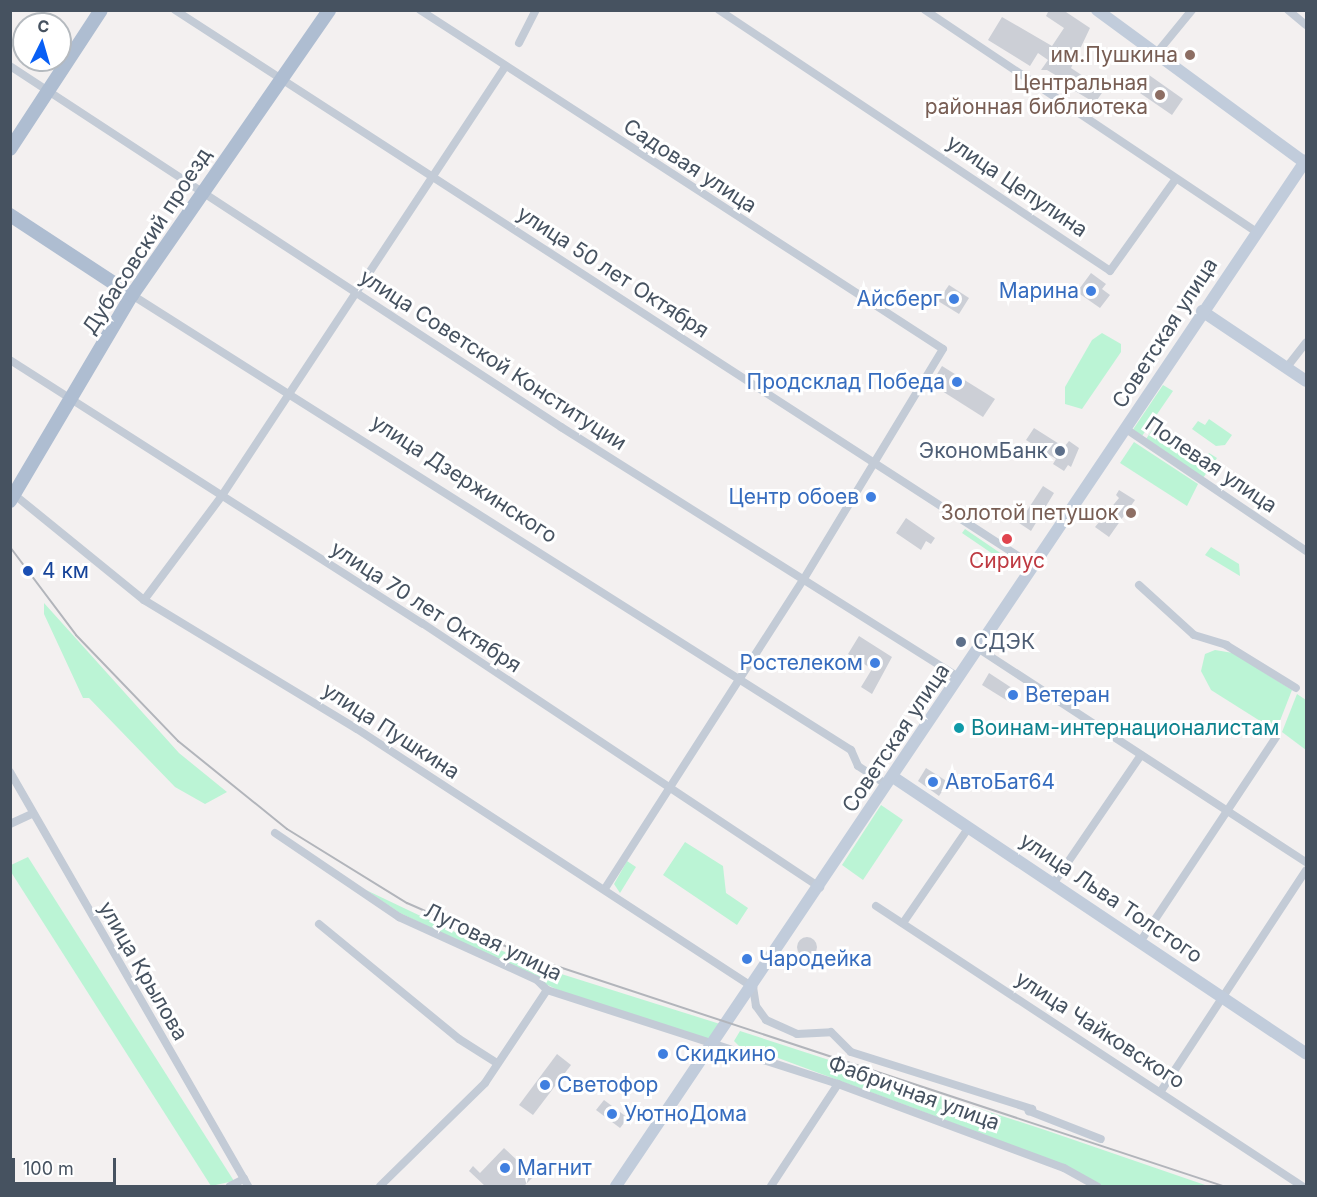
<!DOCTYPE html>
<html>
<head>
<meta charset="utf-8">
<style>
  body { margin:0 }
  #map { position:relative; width:1317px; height:1197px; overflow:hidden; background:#f3f0f0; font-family:Inter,sans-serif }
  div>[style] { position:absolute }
  .green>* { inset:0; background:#bbf4d5 }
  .building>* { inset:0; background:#cccfd6 }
  .round { border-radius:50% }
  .street>* { height:8px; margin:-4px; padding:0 4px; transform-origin:4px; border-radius:4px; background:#c3cbd6 }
  .secondary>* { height:12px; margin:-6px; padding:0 6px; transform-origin:6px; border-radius:6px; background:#c1ccdb }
  .primary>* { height:14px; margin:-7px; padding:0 7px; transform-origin:7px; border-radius:7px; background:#aebdd1 }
  .rail>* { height:2px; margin:-1px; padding:0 1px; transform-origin:1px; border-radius:1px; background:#b2b5bb }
  .dots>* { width:16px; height:16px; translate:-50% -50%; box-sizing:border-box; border:3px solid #fff; border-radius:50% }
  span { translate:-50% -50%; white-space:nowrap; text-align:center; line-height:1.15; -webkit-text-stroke:6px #fff; paint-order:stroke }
  .education-label { font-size:21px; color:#785e54 }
  .right { translate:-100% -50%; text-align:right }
  .street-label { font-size:21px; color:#465260 }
  .shop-label { font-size:21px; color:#366cbe }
  .left { translate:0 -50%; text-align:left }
  .service-label { font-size:21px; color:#4e5e75 }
  .health-label { font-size:21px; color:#be3a42 }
  .transit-label { font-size:21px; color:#164399 }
  .culture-label { font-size:21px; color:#0d838f }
  .frame { position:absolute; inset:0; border:12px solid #465260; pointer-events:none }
  .north { position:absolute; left:12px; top:12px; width:60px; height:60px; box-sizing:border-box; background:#fff; border:2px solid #b5babf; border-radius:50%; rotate:5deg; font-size:16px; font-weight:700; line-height:24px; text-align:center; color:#465260 }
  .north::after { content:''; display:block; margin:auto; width:21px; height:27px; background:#085ff5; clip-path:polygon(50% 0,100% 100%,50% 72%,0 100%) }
  .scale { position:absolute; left:12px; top:1158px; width:104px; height:27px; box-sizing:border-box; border:3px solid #465260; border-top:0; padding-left:8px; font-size:18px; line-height:21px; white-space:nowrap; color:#465260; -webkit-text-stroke:4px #fff; paint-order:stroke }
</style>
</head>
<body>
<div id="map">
  <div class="green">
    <div style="clip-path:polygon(1102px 333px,1121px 344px,1121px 352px,1082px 409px,1065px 404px,1065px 387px,1092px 340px)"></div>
    <div style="clip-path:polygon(1163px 385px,1173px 391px,1140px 439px,1132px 431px)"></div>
    <div style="clip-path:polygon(1209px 419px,1232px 435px,1225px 445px,1216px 446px,1192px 429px,1198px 421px,1205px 425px)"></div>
    <div style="clip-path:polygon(1152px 430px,1202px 464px,1209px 453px,1217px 458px,1203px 478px,1146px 439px)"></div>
    <div style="clip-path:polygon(1134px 442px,1198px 484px,1187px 506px,1120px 463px)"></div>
    <div style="clip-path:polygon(965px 529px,1015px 563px,1012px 567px,962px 533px)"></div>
    <div style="clip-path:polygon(1211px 547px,1239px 564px,1240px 576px,1205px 555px)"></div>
    <div style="clip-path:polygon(44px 603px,179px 753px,227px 792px,205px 804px,175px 787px,89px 698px,83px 698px,44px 614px)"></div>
    <div style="clip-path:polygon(1215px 650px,1233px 653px,1292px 690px,1276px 731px,1211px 690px,1201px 671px,1205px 654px)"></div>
    <div style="clip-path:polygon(1297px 694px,1306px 700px,1306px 750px,1282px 732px)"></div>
    <div style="clip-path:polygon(881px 805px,903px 820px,863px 880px,842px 865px)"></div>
    <div style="clip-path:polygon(685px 842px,723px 866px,726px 893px,748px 908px,737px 925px,663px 875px)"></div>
    <div style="clip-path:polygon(28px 857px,234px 1181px,211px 1186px,11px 872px,11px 865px)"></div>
    <div style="clip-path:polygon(627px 861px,636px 867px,620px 893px,614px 884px)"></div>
    <div style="clip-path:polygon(366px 890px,450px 930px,555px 972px,720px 1024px,708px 1042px,558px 990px,400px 913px)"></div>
    <div style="clip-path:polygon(740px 1031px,1045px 1130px,1208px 1186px,1103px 1186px,1065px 1166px,916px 1109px,770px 1055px,742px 1049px,734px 1041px)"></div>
  </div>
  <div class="building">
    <div style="clip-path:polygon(1049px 10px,1063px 10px,1090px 28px,1071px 68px,1104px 90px,1095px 103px,1055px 79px,1057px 76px,1047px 70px,1041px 70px,1048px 60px,1038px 53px,1030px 66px,988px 40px,1002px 17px,1052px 46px,1064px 28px,1046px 16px)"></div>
    <div style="clip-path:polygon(1149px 75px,1183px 99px,1172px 115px,1137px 91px)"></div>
    <div style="clip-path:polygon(1091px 273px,1106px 284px,1102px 289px,1110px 295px,1100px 308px,1077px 292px)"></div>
    <div style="clip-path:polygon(949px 285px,969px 298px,959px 314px,938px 301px)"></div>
    <div style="clip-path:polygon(942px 366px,995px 399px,983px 417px,931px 384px)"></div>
    <div style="clip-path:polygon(1034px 428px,1064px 447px,1069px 441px,1079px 448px,1071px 467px,1068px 465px,1064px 471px,1053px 464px,1056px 459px,1026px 440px)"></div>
    <div style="clip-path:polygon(1043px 486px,1054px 493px,1031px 531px,1019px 523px)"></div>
    <div style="clip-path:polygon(1119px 490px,1135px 500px,1109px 537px,1095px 527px,1119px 498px,1116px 495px)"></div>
    <div style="clip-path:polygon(906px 518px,935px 538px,931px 544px,926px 541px,921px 550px,896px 533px)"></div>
    <div style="clip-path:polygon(859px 636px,892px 657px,872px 694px,861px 687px,872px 669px,848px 654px)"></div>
    <div style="clip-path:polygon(989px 673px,1018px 692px,1011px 703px,982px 685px)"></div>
    <div style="clip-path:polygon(926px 768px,948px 782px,939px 796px,918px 781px)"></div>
    <div class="round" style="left:797px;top:937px;width:20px;height:20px"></div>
    <div style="clip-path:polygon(557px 1054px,571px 1065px,533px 1115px,519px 1105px)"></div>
    <div style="clip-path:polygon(604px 1100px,628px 1118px,620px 1128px,596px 1110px)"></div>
    <div style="clip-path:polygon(504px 1148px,534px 1176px,524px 1186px,485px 1186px,469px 1171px,473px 1166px,480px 1173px)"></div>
  </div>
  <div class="street">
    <div style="left:175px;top:10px;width:1021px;rotate:32.93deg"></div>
    <div style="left:420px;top:10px;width:623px;rotate:32.95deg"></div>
    <div style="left:943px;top:349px;width:270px;rotate:121.2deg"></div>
    <div style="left:803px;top:580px;width:367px;rotate:122.7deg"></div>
    <div style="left:719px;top:10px;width:470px;rotate:33.7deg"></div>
    <div style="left:1110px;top:271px;width:112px;rotate:-54.5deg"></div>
    <div style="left:925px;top:10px;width:397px;rotate:33.8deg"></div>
    <div style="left:1288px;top:10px;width:23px;rotate:40deg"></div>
    <div style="left:519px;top:43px;width:37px;rotate:-63deg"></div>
    <div style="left:1156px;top:54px;width:57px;rotate:-50.7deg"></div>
    <div style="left:10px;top:66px;width:659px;rotate:33.23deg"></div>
    <div style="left:561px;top:427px;width:471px;rotate:32.2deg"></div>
    <div style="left:132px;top:295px;width:851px;rotate:32.33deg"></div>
    <div style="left:851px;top:750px;width:17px;rotate:66deg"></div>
    <div style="left:858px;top:766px;width:35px;rotate:33deg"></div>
    <div style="left:10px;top:360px;width:489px;rotate:32.6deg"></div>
    <div style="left:422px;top:623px;width:478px;rotate:33.6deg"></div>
    <div style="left:1287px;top:367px;width:31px;rotate:-52deg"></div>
    <div style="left:1126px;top:429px;width:217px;rotate:34.1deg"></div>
    <div style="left:11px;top:492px;width:171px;rotate:39.1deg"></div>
    <div style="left:144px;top:600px;width:249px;rotate:31.2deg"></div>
    <div style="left:357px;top:729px;width:473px;rotate:33.1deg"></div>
    <div style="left:753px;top:987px;width:19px;rotate:81deg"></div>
    <div style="left:756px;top:1006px;width:17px;rotate:54deg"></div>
    <div style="left:766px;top:1020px;width:34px;rotate:24deg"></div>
    <div style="left:797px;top:1034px;width:34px;rotate:-3deg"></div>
    <div style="left:831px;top:1032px;width:28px;rotate:45deg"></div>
    <div style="left:851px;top:1052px;width:190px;rotate:17.5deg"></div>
    <div style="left:1032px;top:1109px;width:4px;rotate:146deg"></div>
    <div style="left:1029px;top:1111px;width:77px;rotate:21.3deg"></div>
    <div style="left:1139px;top:585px;width:74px;rotate:42.3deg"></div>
    <div style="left:1194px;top:635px;width:34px;rotate:17deg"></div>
    <div style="left:1226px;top:645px;width:82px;rotate:31.6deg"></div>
    <div style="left:144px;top:600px;width:129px;rotate:-53.2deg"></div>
    <div style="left:221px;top:497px;width:515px;rotate:-56.56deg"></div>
    <div style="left:979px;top:649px;width:390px;rotate:33.1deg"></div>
    <div style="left:10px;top:772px;width:478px;rotate:60.1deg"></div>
    <div style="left:10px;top:824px;width:23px;rotate:-25deg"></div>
    <div style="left:275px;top:833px;width:150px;rotate:34.1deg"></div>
    <div style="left:399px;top:917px;width:152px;rotate:24.5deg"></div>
    <div style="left:537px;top:980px;width:14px;rotate:45deg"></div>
    <div style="left:547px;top:990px;width:306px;rotate:17.9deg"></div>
    <div style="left:838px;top:1084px;width:241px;rotate:20.4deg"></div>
    <div style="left:1064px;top:1168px;width:38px;rotate:29deg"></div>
    <div style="left:1053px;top:884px;width:156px;rotate:-55.7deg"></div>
    <div style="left:876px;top:906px;width:510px;rotate:33.32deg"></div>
    <div style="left:903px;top:923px;width:116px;rotate:-55.5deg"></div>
    <div style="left:319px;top:924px;width:181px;rotate:39.4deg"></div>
    <div style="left:459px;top:1039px;width:45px;rotate:32.3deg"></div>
    <div style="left:1140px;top:942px;width:246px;rotate:-56.4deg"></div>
    <div style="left:1161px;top:1091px;width:264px;rotate:-56.7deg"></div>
    <div style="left:230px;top:1186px;width:16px;rotate:-27deg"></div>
    <div style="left:380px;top:1186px;width:147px;rotate:-44.4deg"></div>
    <div style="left:485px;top:1083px;width:112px;rotate:-56.3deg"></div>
    <div style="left:771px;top:1186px;width:122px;rotate:-56.7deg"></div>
  </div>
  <div class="secondary">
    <div style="left:1097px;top:10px;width:257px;rotate:36.3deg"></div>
    <div style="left:1202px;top:311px;width:125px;rotate:33.9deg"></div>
    <div style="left:893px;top:777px;width:497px;rotate:33.8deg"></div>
    <div style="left:616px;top:1186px;width:1236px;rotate:-56.08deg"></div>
  </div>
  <div class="primary">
    <div style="left:10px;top:149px;width:166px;rotate:-56.8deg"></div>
    <div style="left:10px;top:215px;width:146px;rotate:33.3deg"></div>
    <div style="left:10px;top:501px;width:239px;rotate:-59.4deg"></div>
    <div style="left:132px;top:295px;width:346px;rotate:-55.3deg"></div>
  </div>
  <div class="rail">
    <div style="left:10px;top:547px;width:110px;rotate:53.1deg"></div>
    <div style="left:76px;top:635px;width:147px;rotate:46.1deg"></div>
    <div style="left:178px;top:741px;width:140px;rotate:38.9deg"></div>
    <div style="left:287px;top:829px;width:141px;rotate:31.7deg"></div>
    <div style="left:407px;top:903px;width:137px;rotate:23.7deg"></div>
    <div style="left:532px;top:958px;width:728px;rotate:18.26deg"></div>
  </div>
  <div class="dots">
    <div style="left:1190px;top:55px;background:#8d6e63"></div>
    <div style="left:1160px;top:95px;background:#8d6e63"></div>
    <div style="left:1091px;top:291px;background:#3f7fe0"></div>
    <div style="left:954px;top:299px;background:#3f7fe0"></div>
    <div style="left:957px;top:382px;background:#3f7fe0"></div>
    <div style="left:1060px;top:451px;background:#5c6f8a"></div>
    <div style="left:871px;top:497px;background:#3f7fe0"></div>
    <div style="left:1131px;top:513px;background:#8d6e63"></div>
    <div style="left:1007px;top:539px;background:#e0444e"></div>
    <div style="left:28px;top:571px;background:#1a4fb4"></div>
    <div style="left:961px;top:642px;background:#5c6f8a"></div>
    <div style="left:875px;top:663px;background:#3f7fe0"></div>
    <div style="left:1013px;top:695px;background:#3f7fe0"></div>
    <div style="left:959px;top:728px;background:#0f9aa8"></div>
    <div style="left:933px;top:782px;background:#3f7fe0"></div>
    <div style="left:747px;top:959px;background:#3f7fe0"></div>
    <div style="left:663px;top:1054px;background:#3f7fe0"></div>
    <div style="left:545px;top:1085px;background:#3f7fe0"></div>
    <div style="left:612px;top:1114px;background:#3f7fe0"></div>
    <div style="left:505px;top:1168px;background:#3f7fe0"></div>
  </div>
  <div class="education-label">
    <span class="right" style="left:1178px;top:55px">им.Пушкина</span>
    <span class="right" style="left:1148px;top:95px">Центральная<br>районная библиотека</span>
    <span class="right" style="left:1119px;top:513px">Золотой петушок</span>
  </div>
  <div class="street-label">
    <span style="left:690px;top:166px;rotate:33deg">Садовая улица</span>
    <span style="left:1017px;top:186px;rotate:34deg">улица Цепулина</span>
    <span style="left:147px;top:241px;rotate:-57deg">Дубасовский проезд</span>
    <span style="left:613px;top:272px;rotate:33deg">улица 50 лет Октября</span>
    <span style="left:1165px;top:333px;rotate:-57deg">Советская улица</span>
    <span style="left:493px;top:360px;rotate:33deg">улица Советской Конституции</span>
    <span style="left:1211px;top:465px;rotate:34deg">Полевая улица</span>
    <span style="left:464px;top:479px;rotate:33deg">улица Дзержинского</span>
    <span style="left:426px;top:607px;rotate:33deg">улица 70 лет Октября</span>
    <span style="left:391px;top:731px;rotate:33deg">улица Пушкина</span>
    <span style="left:896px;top:738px;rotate:-56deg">Советская улица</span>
    <span style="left:1111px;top:898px;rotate:34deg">улица Льва Толстого</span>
    <span style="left:493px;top:942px;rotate:26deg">Луговая улица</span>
    <span style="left:143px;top:971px;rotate:60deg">улица Крылова</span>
    <span style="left:1100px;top:1030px;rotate:33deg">улица Чайковского</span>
    <span style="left:914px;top:1093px;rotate:20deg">Фабричная улица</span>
  </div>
  <div class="shop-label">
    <span class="right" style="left:1079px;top:291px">Марина</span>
    <span class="right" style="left:942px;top:299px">Айсберг</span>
    <span class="right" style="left:945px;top:382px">Продсклад Победа</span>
    <span class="right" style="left:859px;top:497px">Центр обоев</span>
    <span class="right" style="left:863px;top:663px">Ростелеком</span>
    <span class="left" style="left:1025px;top:695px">Ветеран</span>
    <span class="left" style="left:945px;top:782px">АвтоБат64</span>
    <span class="left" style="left:759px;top:959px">Чародейка</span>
    <span class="left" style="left:675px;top:1054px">Скидкино</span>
    <span class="left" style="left:557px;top:1085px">Светофор</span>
    <span class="left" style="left:624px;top:1114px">УютноДома</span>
    <span class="left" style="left:517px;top:1168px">Магнит</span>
  </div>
  <div class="service-label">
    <span class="right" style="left:1048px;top:451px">ЭкономБанк</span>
    <span class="left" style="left:973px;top:642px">СДЭК</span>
  </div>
  <div class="health-label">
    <span style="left:1007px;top:561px">Сириус</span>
  </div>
  <div class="transit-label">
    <span class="left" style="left:42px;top:571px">4 км</span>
  </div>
  <div class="culture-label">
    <span class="left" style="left:971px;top:728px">Воинам-интернационалистам</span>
  </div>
  <div class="frame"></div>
  <div class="north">С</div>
  <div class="scale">100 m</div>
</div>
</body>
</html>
